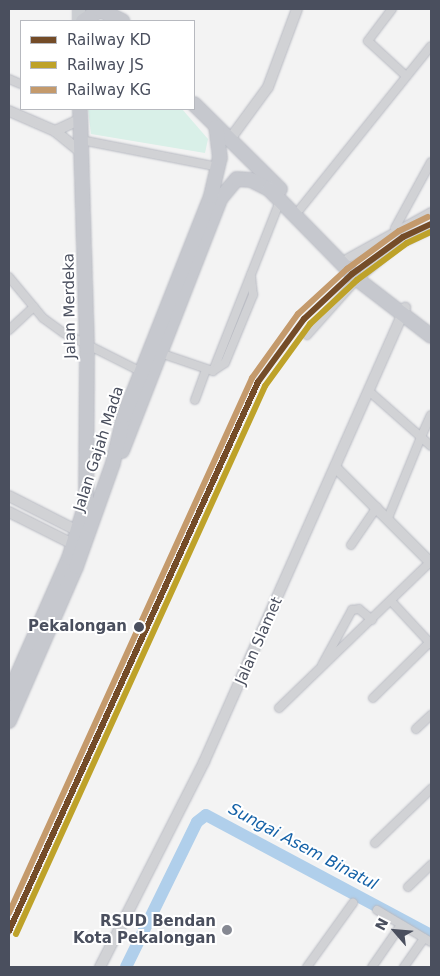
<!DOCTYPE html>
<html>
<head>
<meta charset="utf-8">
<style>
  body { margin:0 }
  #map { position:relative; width:440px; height:976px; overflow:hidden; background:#f3f3f3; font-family:"DejaVu Sans",sans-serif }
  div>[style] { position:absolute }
  .green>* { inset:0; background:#d9f0e8 }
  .river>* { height:12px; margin:-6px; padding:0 6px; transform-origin:6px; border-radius:6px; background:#b0cfeb }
  .roads { filter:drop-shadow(0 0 1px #b8bac2) drop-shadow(0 0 1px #b8bac2) }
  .minor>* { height:8px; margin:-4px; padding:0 4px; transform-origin:4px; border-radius:4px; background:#d1d2d5 }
  .tertiary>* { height:10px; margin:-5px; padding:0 5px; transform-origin:5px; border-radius:5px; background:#d1d2d5 }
  .primary>* { height:12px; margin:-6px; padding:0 6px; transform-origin:6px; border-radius:6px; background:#cbced2 }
  .trunk>* { height:14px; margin:-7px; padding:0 7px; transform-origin:7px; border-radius:7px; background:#c6c8ce }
  .rail-1>* { height:6px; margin:-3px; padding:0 3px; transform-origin:3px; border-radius:3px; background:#744c28 }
  .rail-2>* { height:6px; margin:-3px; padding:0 3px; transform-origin:3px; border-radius:3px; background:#bea229 }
  .rail-3>* { height:6px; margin:-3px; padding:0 3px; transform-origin:3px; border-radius:3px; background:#c49a6c }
  .dots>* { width:14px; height:14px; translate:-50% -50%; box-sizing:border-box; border:2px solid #fff; border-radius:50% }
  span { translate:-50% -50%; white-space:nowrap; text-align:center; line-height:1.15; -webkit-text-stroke:4px #fff; paint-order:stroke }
  .street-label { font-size:15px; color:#4a4f5e }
  .stop-label { font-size:15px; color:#4a4f5e; font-weight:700 }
  .right { translate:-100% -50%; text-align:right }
  .poi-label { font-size:15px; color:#4a4f5e; font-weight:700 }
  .water-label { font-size:16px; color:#1461a7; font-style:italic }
  .frame { position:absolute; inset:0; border:10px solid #4a4f5e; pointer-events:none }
  .legend { position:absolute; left:20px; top:20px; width:175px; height:90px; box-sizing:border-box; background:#fff; border:1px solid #b7b9bf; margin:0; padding:6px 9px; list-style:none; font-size:15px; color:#4a4f5e }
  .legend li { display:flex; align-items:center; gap:10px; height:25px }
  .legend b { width:25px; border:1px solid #b7b9bf }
  .north { position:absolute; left:370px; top:906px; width:50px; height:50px; -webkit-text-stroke:4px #fff; paint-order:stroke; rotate:297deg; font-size:14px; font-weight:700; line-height:20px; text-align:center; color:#4a4f5e }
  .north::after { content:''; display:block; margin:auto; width:18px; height:22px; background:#4a4f5e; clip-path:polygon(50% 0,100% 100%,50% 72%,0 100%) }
</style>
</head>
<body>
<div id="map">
  <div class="green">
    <div style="clip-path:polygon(88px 109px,182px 109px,208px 139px,205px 153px,91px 134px)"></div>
  </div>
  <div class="river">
    <div style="left:126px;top:967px;width:161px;rotate:-63.9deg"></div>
    <div style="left:197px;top:822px;width:11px;rotate:-38deg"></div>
    <div style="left:206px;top:815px;width:255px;rotate:28.1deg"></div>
  </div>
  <div class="roads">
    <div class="minor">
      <div style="left:392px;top:9px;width:40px;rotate:127deg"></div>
      <div style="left:368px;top:41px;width:50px;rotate:42.6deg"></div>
      <div style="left:9px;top:79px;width:13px;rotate:23deg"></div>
      <div style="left:81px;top:140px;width:141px;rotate:11.1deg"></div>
      <div style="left:300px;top:209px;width:209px;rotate:-51.2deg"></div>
      <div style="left:395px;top:228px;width:75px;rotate:-61.4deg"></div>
      <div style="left:348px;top:258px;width:95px;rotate:-29deg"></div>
      <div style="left:365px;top:273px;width:43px;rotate:-40.3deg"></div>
      <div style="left:398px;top:245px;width:37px;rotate:-26deg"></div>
      <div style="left:9px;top:277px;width:53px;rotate:50.3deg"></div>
      <div style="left:43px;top:318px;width:26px;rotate:36deg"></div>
      <div style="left:64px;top:333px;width:87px;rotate:26.6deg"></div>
      <div style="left:9px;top:330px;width:34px;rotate:-43deg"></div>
      <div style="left:307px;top:335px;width:75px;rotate:-48.2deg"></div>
      <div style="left:160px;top:353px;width:56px;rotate:18.8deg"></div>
      <div style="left:213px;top:371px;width:183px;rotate:-68.5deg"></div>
      <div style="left:213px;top:371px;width:14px;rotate:-34deg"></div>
      <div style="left:225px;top:363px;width:74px;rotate:-67.6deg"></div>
      <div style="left:253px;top:295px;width:20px;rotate:-96deg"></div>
      <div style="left:370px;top:392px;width:68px;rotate:41.4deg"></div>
      <div style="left:421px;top:437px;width:24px;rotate:-66deg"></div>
      <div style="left:195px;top:400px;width:32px;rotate:-70deg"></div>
      <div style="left:388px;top:518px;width:87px;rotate:-67.8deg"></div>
      <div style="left:421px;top:437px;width:13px;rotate:42deg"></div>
      <div style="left:351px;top:545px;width:46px;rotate:-55.6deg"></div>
      <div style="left:391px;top:601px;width:59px;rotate:47.1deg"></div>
      <div style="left:322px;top:665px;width:63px;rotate:-61.4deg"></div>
      <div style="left:352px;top:610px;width:7px;rotate:-8deg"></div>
      <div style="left:359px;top:609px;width:17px;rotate:40deg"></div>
      <div style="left:373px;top:698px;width:80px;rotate:-44.5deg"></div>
      <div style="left:279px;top:708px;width:211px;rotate:-44deg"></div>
      <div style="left:416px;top:729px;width:21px;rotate:-43deg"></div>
      <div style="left:375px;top:843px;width:78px;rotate:-44deg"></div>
      <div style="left:408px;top:887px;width:32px;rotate:-44deg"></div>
      <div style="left:377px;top:910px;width:63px;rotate:30.7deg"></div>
      <div style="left:307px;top:967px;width:79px;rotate:-54.3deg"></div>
      <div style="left:372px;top:967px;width:51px;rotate:-55.4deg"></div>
      <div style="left:404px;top:967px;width:35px;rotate:-55deg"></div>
    </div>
    <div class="tertiary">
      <div style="left:9px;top:111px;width:50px;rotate:23.5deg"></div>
      <div style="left:55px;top:131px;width:33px;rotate:39deg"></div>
      <div style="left:55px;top:131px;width:29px;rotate:-25deg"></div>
      <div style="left:230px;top:139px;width:64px;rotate:-53.8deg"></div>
      <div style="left:268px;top:87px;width:83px;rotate:-69.6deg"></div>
      <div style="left:336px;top:468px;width:134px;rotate:45deg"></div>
      <div style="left:9px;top:496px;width:82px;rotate:26.9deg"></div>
      <div style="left:9px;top:512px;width:78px;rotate:26.6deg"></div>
      <div style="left:100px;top:967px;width:230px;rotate:-63.1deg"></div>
      <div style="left:204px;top:762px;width:497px;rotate:-66.1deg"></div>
    </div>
    <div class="primary">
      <div style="left:79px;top:21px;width:12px;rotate:-90deg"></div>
    </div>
    <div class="trunk">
      <div style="left:83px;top:21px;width:20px;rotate:-33deg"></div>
      <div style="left:100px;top:10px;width:25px;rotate:26deg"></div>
      <div style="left:194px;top:104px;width:121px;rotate:44.7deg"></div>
      <div style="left:122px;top:451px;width:270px;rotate:-68.7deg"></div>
      <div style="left:220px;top:199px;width:26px;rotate:-50deg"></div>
      <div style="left:237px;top:179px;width:14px;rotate:4deg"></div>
      <div style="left:251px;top:180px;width:20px;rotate:27deg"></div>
      <div style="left:269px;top:189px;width:126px;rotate:45.6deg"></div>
      <div style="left:357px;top:279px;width:93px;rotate:37.6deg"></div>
      <div style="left:9px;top:694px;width:149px;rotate:-66.2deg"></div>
      <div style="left:69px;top:558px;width:58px;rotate:-72.8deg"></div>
      <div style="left:86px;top:503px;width:156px;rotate:-89.6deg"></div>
      <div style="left:87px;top:347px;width:238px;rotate:-91.7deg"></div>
      <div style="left:9px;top:721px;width:168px;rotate:-66.5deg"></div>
      <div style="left:76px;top:567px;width:110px;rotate:-70.4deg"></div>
      <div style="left:113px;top:463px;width:48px;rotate:-76.8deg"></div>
      <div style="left:124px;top:416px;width:237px;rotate:-68.4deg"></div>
      <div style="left:211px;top:196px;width:39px;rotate:-77deg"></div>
      <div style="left:220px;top:158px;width:31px;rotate:-97deg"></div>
    </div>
  </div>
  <div class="rail-1">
    <div style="left:9px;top:931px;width:603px;rotate:-65.6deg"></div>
    <div style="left:258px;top:382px;width:78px;rotate:-53.9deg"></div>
    <div style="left:304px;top:319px;width:66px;rotate:-43.2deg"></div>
    <div style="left:352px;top:274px;width:63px;rotate:-36deg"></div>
    <div style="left:403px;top:237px;width:31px;rotate:-25deg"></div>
  </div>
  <div class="rail-2">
    <div style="left:16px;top:934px;width:602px;rotate:-65.56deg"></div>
    <div style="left:265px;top:386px;width:77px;rotate:-54deg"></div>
    <div style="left:310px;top:324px;width:64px;rotate:-43.1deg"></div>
    <div style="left:357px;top:280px;width:62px;rotate:-36.5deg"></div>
    <div style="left:407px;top:243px;width:26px;rotate:-25deg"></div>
  </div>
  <div class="rail-3">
    <div style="left:9px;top:913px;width:588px;rotate:-65.57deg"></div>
    <div style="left:252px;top:378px;width:79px;rotate:-54.3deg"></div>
    <div style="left:298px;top:314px;width:67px;rotate:-42.6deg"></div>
    <div style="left:347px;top:269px;width:64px;rotate:-36.2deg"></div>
    <div style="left:399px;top:231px;width:32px;rotate:-26deg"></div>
  </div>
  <div class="dots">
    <div style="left:139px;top:627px;background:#4a4f5e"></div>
    <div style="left:227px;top:930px;background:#858892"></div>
  </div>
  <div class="street-label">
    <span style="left:70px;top:306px;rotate:-91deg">Jalan Merdeka</span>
    <span style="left:99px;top:449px;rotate:-72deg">Jalan Gajah Mada</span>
    <span style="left:259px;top:641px;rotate:-66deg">Jalan Slamet</span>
  </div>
  <div class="stop-label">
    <span class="right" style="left:127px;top:627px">Pekalongan</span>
  </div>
  <div class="poi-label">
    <span class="right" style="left:216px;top:930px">RSUD Bendan<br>Kota Pekalongan</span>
  </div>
  <div class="water-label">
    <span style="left:303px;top:847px;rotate:28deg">Sungai Asem Binatul</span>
  </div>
  <div class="frame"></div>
  <ul class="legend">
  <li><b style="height:6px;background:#744c28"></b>Railway KD</li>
  <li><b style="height:6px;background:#bea229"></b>Railway JS</li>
  <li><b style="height:6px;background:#c49a6c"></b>Railway KG</li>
  </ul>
  <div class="north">N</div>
</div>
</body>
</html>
